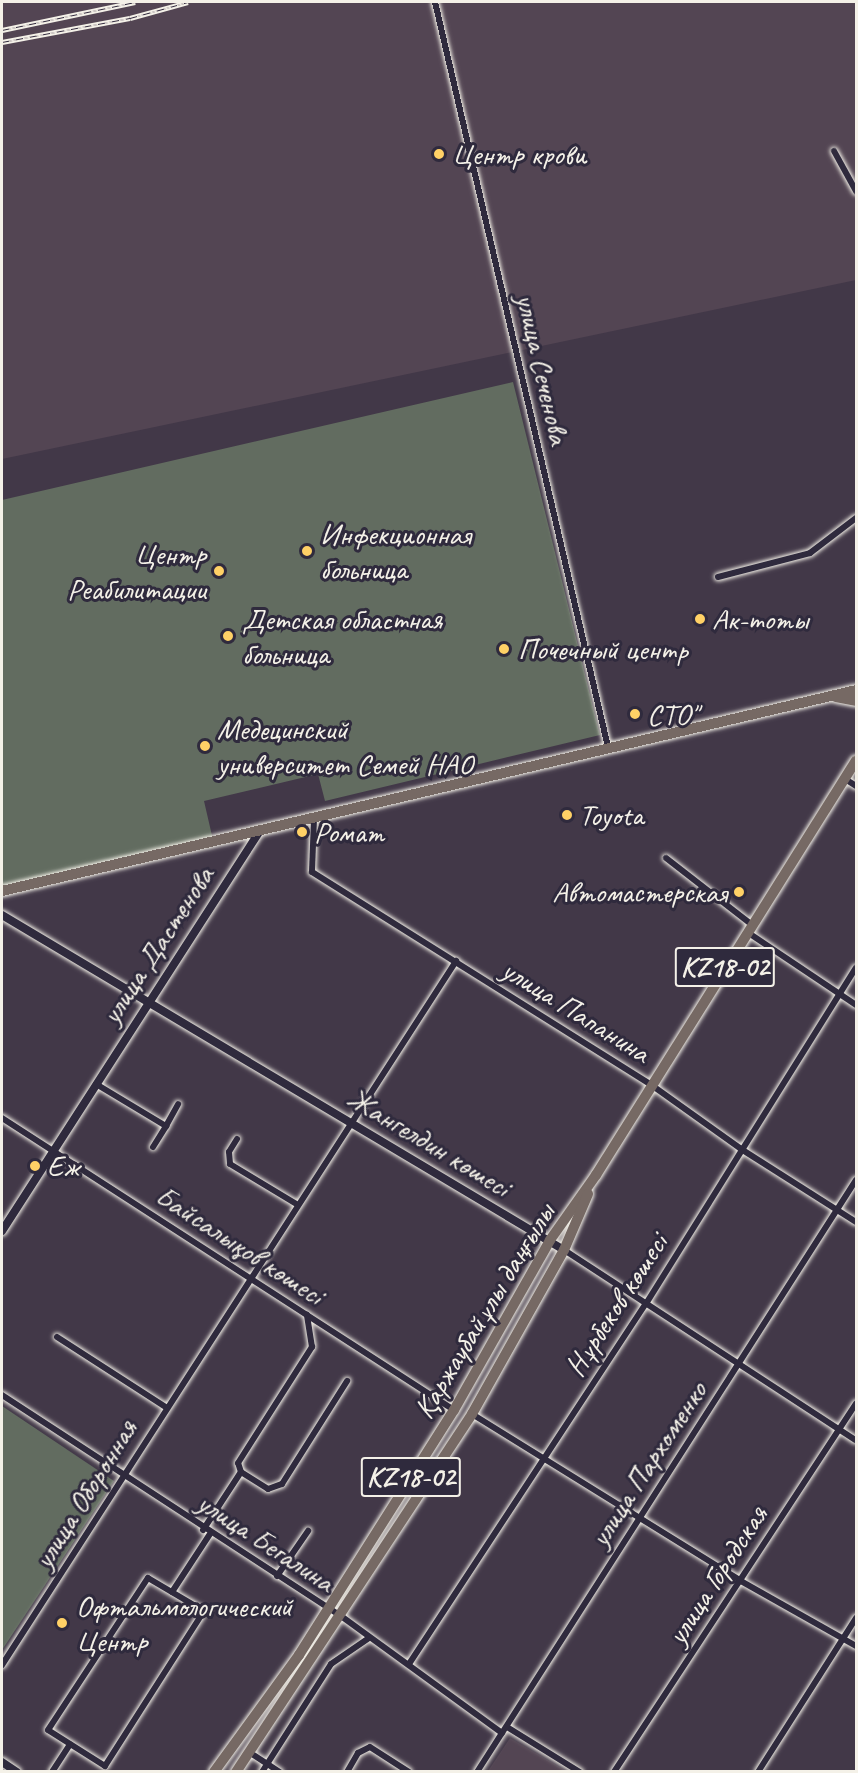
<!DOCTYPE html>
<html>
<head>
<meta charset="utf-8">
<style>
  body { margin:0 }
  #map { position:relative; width:858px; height:1773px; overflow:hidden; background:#423848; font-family:Caveat,sans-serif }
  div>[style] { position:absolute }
  .built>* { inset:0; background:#534553 }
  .green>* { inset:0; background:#626c60 }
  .roads { filter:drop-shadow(0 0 2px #f4f1e8) drop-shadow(0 0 2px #f4f1e8) }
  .street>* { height:6px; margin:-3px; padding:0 3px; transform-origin:3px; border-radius:3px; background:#2f2a3d }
  .secondary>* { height:8px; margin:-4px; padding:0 4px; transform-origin:4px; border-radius:4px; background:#2f2a3d }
  .highway>* { height:10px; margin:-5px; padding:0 5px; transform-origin:5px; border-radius:5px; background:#766964 }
  .rail>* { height:4.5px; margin-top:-2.25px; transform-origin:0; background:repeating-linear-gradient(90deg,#2f2a3d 0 7px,#f4f1e8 0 14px); box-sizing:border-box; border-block:2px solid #f4f1e8 }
  .dots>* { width:16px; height:16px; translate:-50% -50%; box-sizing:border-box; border:3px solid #2f2a3d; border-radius:50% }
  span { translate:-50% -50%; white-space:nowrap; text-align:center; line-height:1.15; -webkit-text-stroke:6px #2f2a3d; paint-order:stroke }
  .shield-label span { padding:2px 4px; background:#2f2a3d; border:2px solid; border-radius:4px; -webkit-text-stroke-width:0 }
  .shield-label { font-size:28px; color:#f4f1e8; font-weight:700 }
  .poi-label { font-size:30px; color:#f4f1e8 }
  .left { translate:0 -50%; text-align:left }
  .right { translate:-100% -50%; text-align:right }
  .street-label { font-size:30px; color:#f4f1e8 }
  .frame { position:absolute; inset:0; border:3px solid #f4f1e8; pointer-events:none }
</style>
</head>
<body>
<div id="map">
  <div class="built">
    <div style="clip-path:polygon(2px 2px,856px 2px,856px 280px,2px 459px)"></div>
    <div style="clip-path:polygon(510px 1738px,566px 1771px,488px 1771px)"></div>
  </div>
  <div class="green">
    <div style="clip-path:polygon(513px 382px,600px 735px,325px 801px,318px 774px,204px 801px,213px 840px,2px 887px,2px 500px)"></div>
    <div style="clip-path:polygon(2px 1406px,114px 1481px,2px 1650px)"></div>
  </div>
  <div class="roads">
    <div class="street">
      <div style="left:435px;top:2px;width:765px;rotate:76.93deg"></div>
      <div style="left:834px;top:151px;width:46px;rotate:61.2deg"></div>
      <div style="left:718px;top:577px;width:95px;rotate:-14.6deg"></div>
      <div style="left:810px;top:553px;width:58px;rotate:-37.3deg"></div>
      <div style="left:845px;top:779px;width:13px;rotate:32deg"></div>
      <div style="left:314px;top:819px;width:53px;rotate:92.2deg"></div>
      <div style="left:312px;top:872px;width:399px;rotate:32.1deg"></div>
      <div style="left:650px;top:1084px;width:112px;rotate:35.5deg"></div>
      <div style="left:741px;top:1149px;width:136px;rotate:32.4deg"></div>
      <div style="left:666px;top:858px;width:108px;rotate:37.8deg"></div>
      <div style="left:747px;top:932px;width:131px;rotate:33.8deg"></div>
      <div style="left:96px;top:1084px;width:82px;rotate:31deg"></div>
      <div style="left:166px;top:1126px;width:25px;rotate:-61deg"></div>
      <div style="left:2px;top:1118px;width:538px;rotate:32.86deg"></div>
      <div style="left:237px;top:1139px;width:15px;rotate:122deg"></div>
      <div style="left:229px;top:1152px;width:12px;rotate:85deg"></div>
      <div style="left:230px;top:1164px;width:79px;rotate:31.1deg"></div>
      <div style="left:153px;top:1147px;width:25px;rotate:-58deg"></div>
      <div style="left:564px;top:1250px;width:348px;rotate:33.1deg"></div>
      <div style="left:57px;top:1337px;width:131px;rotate:32.8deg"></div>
      <div style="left:2px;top:1395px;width:405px;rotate:33.1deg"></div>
      <div style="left:341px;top:1616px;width:199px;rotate:36deg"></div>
      <div style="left:472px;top:1414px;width:317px;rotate:31.8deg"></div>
      <div style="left:741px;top:1581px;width:132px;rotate:29.5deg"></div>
      <div style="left:241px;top:1472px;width:32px;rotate:32deg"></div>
      <div style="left:268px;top:1489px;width:15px;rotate:-20deg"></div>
      <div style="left:282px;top:1484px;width:122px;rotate:-57.7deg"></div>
      <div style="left:203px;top:1530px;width:69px;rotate:-56.8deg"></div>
      <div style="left:241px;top:1472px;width:9px;rotate:-108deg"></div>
      <div style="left:238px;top:1463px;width:138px;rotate:-57.5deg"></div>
      <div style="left:312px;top:1347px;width:33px;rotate:-99deg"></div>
      <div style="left:277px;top:1576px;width:55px;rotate:-55.4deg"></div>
      <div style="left:148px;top:1578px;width:65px;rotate:30.5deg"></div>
      <div style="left:204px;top:1611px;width:184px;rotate:122.6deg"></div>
      <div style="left:105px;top:1766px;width:67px;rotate:-147.7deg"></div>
      <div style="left:48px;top:1730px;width:182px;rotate:-56.7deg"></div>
      <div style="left:172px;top:1592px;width:69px;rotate:-56.8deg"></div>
      <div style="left:409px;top:1664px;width:433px;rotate:-56.7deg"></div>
      <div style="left:647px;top:1302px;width:394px;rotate:-58deg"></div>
      <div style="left:2px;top:1665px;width:838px;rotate:-57.18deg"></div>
      <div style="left:507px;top:1727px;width:86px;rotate:31.7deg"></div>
      <div style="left:249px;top:1752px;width:37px;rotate:33deg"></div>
      <div style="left:52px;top:1772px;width:33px;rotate:-57deg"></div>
      <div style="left:262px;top:1772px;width:128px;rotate:-57.4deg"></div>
      <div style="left:331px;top:1664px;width:46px;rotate:-34.4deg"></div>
      <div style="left:347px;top:1772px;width:22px;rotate:-60deg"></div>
      <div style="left:358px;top:1753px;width:13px;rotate:-27deg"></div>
      <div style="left:370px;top:1747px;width:46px;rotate:32.7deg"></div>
      <div style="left:477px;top:1772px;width:703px;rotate:-57.37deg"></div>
      <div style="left:614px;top:1772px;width:441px;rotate:-56.7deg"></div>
      <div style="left:758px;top:1772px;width:183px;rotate:-57.5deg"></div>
    </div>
    <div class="secondary">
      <div style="left:2px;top:915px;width:654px;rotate:30.8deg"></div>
      <div style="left:2px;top:1231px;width:475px;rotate:-57.2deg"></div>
      <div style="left:2px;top:1762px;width:18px;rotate:34deg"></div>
    </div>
    <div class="highway">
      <div style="left:836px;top:697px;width:20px;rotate:11deg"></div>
      <div style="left:2px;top:891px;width:877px;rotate:-13.24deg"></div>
      <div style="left:214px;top:1772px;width:145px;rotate:-54deg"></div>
      <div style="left:299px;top:1655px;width:290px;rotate:-57.7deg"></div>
      <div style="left:454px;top:1410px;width:195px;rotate:-60.5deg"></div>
      <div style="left:550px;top:1240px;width:80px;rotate:-54.7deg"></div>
      <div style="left:596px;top:1175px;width:489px;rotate:-57.9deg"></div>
      <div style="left:236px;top:1772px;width:429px;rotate:-56.6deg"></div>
      <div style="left:472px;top:1414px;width:188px;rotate:-60.7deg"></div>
      <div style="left:564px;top:1250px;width:61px;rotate:-66.8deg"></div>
    </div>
  </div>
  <div class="rail">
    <div style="left:2px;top:30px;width:136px;rotate:-11.9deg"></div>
    <div style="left:2px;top:42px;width:130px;rotate:-10.6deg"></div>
    <div style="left:130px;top:18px;width:60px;rotate:-15.4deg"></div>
  </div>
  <div class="dots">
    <div style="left:439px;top:154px;background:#ffd166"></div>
    <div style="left:307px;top:551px;background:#ffd166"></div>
    <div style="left:219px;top:571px;background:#ffd166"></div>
    <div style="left:700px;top:619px;background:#ffd166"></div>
    <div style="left:228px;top:636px;background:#ffd166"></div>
    <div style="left:504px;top:649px;background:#ffd166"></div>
    <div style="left:635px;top:714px;background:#ffd166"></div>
    <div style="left:205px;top:746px;background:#ffd166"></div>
    <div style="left:567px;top:815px;background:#ffd166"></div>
    <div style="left:302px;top:832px;background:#ffd166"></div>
    <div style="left:739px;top:892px;background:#ffd166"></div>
    <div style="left:35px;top:1166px;background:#ffd166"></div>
    <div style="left:62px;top:1623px;background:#ffd166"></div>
  </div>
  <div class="shield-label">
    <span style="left:725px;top:967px">KZ18-02</span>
    <span style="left:411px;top:1477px">KZ18-02</span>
  </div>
  <div class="poi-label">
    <span class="left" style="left:452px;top:154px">Центр крови</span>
    <span class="left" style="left:320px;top:551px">Инфекционная<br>больница</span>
    <span class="right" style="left:206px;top:571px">Центр<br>Реабилитации</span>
    <span class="left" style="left:242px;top:636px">Детская областная<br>больница</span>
    <span class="left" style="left:712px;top:619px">Ак-тоты</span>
    <span class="left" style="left:518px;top:649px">Почечный центр</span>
    <span class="left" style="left:647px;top:714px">СТО"</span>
    <span class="left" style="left:217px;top:746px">Медецинский<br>университет Семей НАО</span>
    <span class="left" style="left:579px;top:815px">Toyota</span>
    <span class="left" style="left:314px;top:832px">Ромат</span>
    <span class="right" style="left:727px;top:892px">Автомастерская</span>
    <span class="left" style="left:47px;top:1166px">Еж</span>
    <span class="left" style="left:76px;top:1623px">Офтальмологический<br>Центр</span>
  </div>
  <div class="street-label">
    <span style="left:543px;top:369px;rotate:77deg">улица Сеченова</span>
    <span style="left:157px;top:945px;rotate:-57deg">улица Дастенова</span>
    <span style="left:576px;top:1011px;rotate:32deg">улица Папанина</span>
    <span style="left:429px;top:1142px;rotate:31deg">Жангелдин көшесі</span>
    <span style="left:240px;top:1245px;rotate:33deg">Байсалықов көшесі</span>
    <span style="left:616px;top:1305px;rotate:-57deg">Нұрбеков көшесі</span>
    <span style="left:484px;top:1311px;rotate:-59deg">Қаржаубайұлы даңғылы</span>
    <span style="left:648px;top:1464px;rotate:-57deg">улица Пархоменко</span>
    <span style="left:85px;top:1494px;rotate:-58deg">улица Оборонная</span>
    <span style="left:266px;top:1542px;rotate:33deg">улица Бегалина</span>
    <span style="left:717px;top:1575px;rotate:-57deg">улица Городская</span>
  </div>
  <div class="frame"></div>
</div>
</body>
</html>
